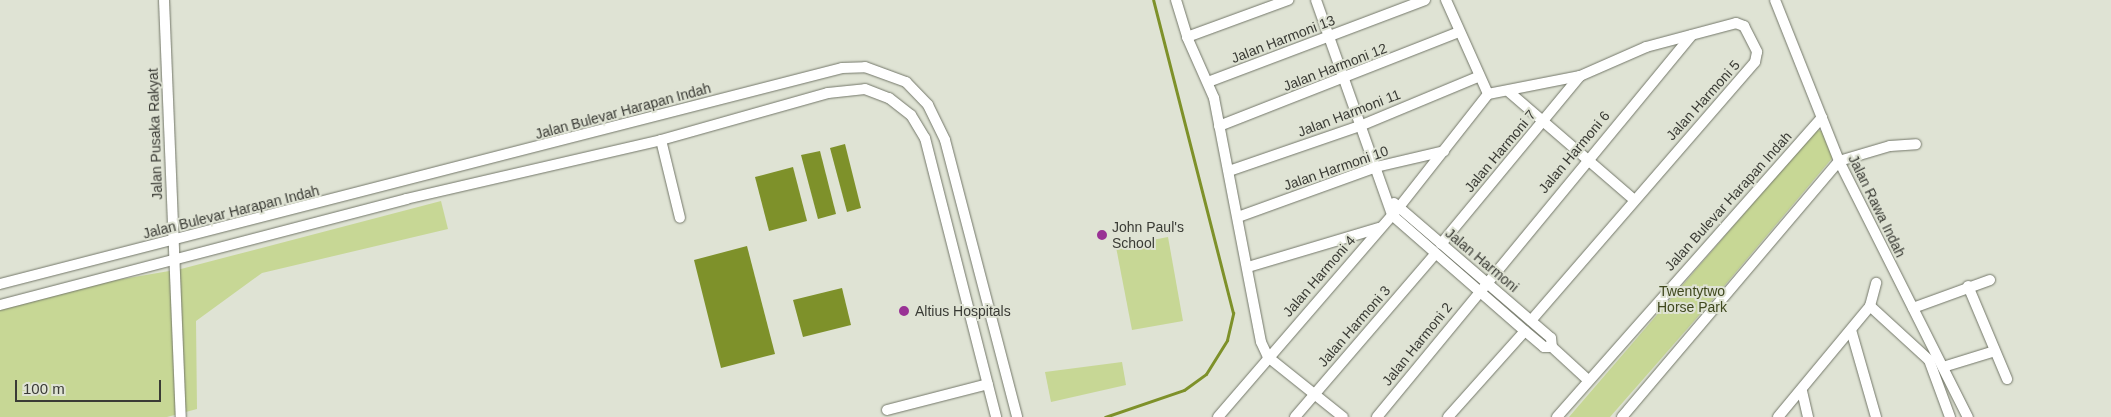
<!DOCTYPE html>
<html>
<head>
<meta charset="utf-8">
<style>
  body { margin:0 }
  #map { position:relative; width:2111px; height:417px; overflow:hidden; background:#dfe3d4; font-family:Arial,sans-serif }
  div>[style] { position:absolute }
  .green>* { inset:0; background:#c7d795 }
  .water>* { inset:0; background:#7e912a }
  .stream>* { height:3px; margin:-1.5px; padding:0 1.5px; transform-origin:1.5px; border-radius:1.5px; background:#7e912a }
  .roads { filter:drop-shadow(0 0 1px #737769) drop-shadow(0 0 1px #737769) }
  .minor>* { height:10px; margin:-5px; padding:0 5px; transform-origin:5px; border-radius:5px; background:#fff }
  .dots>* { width:14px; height:14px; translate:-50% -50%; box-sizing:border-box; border:2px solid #dfe3d4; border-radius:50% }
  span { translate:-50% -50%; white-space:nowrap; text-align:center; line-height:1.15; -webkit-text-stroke:4px #dfe3d4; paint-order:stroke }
  .street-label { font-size:14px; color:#3a3b35 }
  .poi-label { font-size:14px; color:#3a3b35 }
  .left { translate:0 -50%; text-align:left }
  .park-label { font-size:14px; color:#40491f }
  .scale { position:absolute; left:15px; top:380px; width:146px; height:22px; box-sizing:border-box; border:2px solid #3a3b35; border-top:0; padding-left:6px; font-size:15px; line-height:18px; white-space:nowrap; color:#3a3b35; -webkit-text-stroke:4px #dfe3d4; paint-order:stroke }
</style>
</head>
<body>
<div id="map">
  <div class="green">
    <div style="clip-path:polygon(1816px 130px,1823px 131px,1834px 156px,1709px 304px,1610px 417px,1569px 417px)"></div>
    <div style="clip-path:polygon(441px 201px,448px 229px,262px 273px,196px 321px,197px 409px,167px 417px,0 417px,0 300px,181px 269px)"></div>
    <div style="clip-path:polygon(1168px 237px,1183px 321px,1132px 330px,1116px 247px)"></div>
    <div style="clip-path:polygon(1122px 362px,1126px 385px,1051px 402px,1045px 372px)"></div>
  </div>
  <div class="water">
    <div style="clip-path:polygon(845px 144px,861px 208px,847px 212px,830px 148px)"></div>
    <div style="clip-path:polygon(820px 151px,836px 214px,818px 219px,801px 155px)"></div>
    <div style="clip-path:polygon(793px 167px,807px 221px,769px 231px,755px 177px)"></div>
    <div style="clip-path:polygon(747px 246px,775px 354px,721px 368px,694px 260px)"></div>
    <div style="clip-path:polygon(842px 288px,851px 325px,803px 337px,793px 300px)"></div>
  </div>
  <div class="stream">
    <div style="left:1105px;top:417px;width:83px;rotate:-18.9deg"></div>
    <div style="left:1184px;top:390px;width:27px;rotate:-36deg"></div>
    <div style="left:1206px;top:374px;width:40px;rotate:-58deg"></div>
    <div style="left:1227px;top:340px;width:28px;rotate:-77deg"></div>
    <div style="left:1233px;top:313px;width:323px;rotate:-104.3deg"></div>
  </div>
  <div class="roads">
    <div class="minor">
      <div style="left:164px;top:0;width:417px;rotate:87.7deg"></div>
      <div style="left:1176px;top:0;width:39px;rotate:73deg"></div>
      <div style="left:1187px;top:37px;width:67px;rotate:66.1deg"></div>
      <div style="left:1214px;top:98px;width:248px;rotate:79.1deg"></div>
      <div style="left:1261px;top:342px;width:17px;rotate:65deg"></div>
      <div style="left:1268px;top:357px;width:96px;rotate:38.7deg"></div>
      <div style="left:1316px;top:0;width:228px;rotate:70.5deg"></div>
      <div style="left:1446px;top:0;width:103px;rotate:65.9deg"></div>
      <div style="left:1775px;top:0;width:173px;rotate:68.3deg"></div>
      <div style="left:1839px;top:161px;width:287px;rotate:63.3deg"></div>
      <div style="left:1187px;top:37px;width:108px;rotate:-20.1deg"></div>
      <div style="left:1208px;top:82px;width:232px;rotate:-20.7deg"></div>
      <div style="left:1508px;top:91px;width:165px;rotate:40.8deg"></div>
      <div style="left:1488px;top:94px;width:94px;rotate:-11.1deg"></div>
      <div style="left:1580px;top:76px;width:72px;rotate:-23.7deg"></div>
      <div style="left:1646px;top:47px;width:93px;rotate:-14.9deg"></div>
      <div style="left:1736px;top:23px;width:9px;rotate:21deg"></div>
      <div style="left:1744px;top:26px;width:29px;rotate:63deg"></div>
      <div style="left:1757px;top:52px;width:10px;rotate:101deg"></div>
      <div style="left:1755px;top:62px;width:342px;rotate:130.9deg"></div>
      <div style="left:1219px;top:126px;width:258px;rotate:-21.4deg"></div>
      <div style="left:661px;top:140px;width:80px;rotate:76.3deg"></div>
      <div style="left:1229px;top:171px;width:139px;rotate:-19deg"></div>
      <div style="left:1360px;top:126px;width:128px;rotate:-22.6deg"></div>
      <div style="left:1394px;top:203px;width:207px;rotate:40.7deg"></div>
      <div style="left:1551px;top:338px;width:9px;rotate:84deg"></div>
      <div style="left:1392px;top:215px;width:176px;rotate:41.1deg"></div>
      <div style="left:1525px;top:331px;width:25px;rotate:40deg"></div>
      <div style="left:1544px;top:347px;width:8px"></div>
      <div style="left:1552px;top:347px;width:49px;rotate:42.5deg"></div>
      <div style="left:1238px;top:217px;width:147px;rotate:-19.9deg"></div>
      <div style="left:1376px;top:167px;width:70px;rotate:-13.2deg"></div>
      <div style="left:1441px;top:244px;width:218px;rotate:-50.4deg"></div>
      <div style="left:1248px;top:267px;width:137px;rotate:-16.6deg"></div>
      <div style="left:0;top:284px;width:869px;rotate:-14.39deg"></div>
      <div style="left:842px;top:68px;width:23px;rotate:-2deg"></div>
      <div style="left:865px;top:67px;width:44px;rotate:20.1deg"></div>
      <div style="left:906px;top:82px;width:32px;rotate:46deg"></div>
      <div style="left:928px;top:105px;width:39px;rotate:64deg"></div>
      <div style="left:945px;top:140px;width:286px;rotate:75.4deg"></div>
      <div style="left:1968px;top:286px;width:101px;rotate:67.2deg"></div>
      <div style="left:0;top:305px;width:420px;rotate:-14.6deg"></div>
      <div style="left:406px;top:199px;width:262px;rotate:-13deg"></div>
      <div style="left:661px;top:140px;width:173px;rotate:-15.7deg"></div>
      <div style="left:828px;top:93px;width:37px;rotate:-6deg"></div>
      <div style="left:865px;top:89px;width:26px;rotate:21deg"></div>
      <div style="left:889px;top:98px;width:28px;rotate:38deg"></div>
      <div style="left:911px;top:115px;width:27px;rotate:59deg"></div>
      <div style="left:925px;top:138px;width:288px;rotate:75.7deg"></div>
      <div style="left:1870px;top:306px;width:80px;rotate:42.5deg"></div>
      <div style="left:1929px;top:360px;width:61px;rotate:69.8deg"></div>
      <div style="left:1913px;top:308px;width:82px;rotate:-20deg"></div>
      <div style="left:1851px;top:330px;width:91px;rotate:74deg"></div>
      <div style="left:1943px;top:367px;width:54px;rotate:-17.1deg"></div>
      <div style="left:1802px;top:391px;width:27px;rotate:77deg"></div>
      <div style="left:887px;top:410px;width:104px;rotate:-14.4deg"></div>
      <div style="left:1218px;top:417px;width:279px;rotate:-49.2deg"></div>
      <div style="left:1400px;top:206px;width:142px;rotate:-51.8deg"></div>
      <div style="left:1295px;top:417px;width:215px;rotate:-49.3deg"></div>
      <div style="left:1377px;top:417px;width:495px;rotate:-50.5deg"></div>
      <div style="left:1448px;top:417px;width:115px;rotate:-48.2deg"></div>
      <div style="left:1557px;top:417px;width:400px;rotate:-48.5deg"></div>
      <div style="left:1622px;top:417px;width:336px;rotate:-49.7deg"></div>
      <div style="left:1839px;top:161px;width:53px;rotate:-16.4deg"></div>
      <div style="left:1890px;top:146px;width:26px;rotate:-4deg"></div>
      <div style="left:1778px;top:417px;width:144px;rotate:-50.3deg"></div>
      <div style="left:1870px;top:306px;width:24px;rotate:-75deg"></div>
    </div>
  </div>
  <div class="dots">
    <div style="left:1102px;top:235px;background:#993295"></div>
    <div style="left:904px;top:311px;background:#993295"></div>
  </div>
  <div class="street-label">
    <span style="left:1283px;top:39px;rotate:-21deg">Jalan Harmoni 13</span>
    <span style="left:1335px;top:67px;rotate:-21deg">Jalan Harmoni 12</span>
    <span style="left:1703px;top:100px;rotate:-48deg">Jalan Harmoni 5</span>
    <span style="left:623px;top:111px;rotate:-15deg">Jalan Bulevar Harapan Indah</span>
    <span style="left:1349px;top:113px;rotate:-21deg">Jalan Harmoni 11</span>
    <span style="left:155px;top:134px;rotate:-92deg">Jalan Pusaka Rakyat</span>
    <span style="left:1500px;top:151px;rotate:-50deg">Jalan Harmoni 7</span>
    <span style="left:1574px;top:152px;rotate:-50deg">Jalan Harmoni 6</span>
    <span style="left:1336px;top:168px;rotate:-19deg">Jalan Harmoni 10</span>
    <span style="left:1728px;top:201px;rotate:-48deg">Jalan Bulevar Harapan Indah</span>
    <span style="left:1877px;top:206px;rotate:64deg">Jalan Rawa Indah</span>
    <span style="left:231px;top:212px;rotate:-14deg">Jalan Bulevar Harapan Indah</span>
    <span style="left:1482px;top:260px;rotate:40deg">Jalan Harmoni</span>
    <span style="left:1319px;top:276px;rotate:-49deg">Jalan Harmoni 4</span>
    <span style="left:1354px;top:326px;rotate:-49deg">Jalan Harmoni 3</span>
    <span style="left:1417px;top:344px;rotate:-51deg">Jalan Harmoni 2</span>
  </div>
  <div class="poi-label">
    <span class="left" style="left:1112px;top:235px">John Paul's<br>School</span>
    <span class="left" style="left:915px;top:311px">Altius Hospitals</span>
  </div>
  <div class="park-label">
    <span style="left:1692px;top:299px">Twentytwo<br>Horse Park</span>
  </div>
  <div class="scale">100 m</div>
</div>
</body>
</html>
